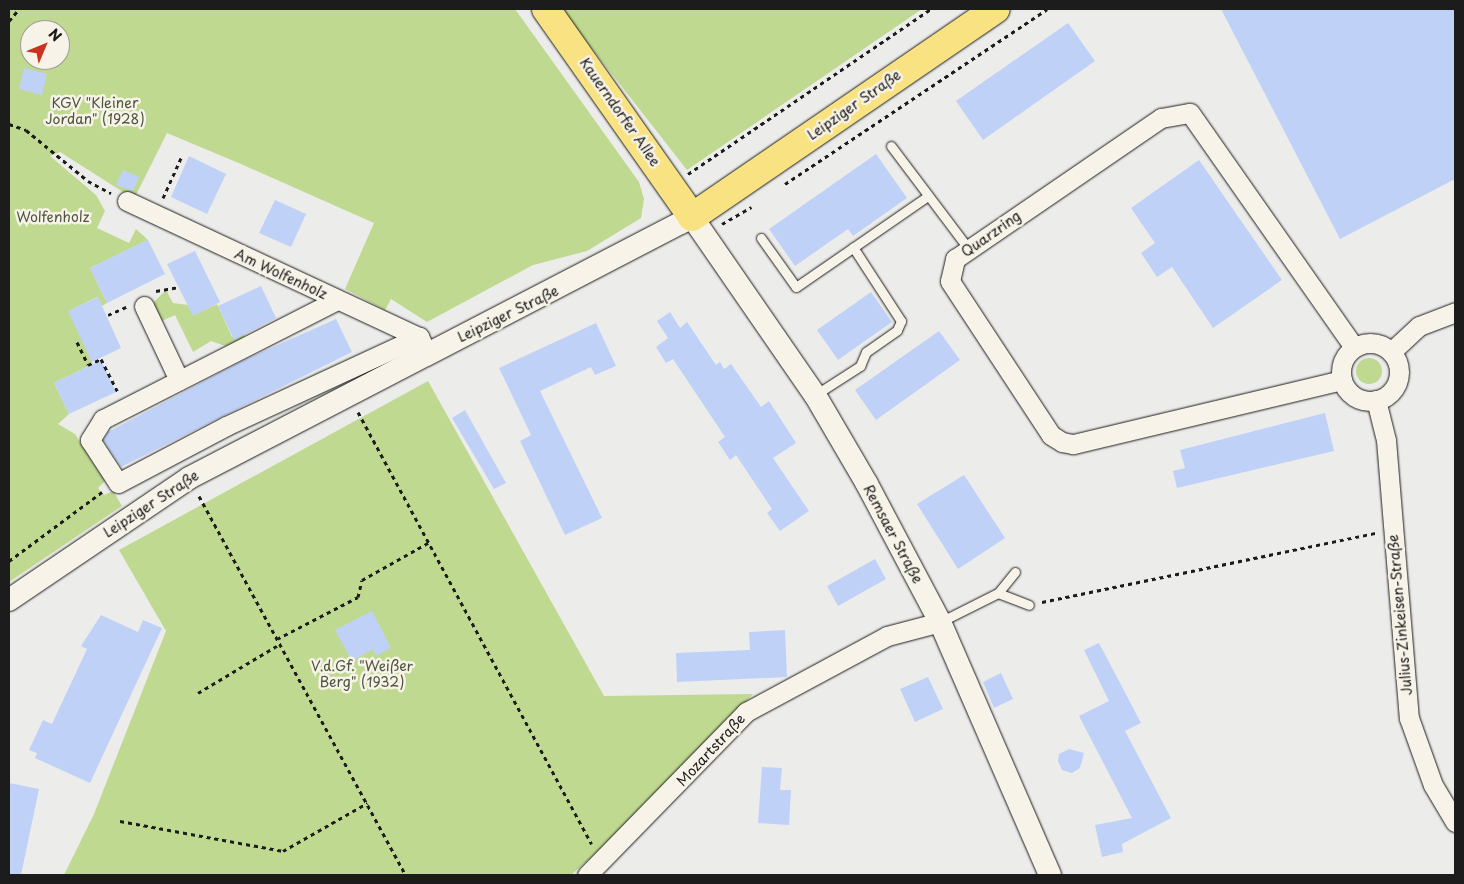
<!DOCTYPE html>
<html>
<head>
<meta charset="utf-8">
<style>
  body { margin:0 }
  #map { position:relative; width:1464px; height:884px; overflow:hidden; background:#ececeb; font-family:"Playpen Sans",sans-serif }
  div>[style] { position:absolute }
  .green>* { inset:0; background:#bfd990 }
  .round { border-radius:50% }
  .building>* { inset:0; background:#c0d1f7 }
  .path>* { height:3px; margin-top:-1.5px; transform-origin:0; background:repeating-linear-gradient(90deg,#1c1c1c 0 4px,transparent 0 8px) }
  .roads { filter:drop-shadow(0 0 1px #1c1c1c) drop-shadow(0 0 1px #1c1c1c) }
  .service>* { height:9px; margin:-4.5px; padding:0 4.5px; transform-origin:4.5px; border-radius:4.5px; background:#f7f3e8 }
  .minor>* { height:19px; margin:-9.5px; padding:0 9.5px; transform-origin:9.5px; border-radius:9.5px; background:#f7f3e8 }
  .minor>.ring { margin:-9.5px; padding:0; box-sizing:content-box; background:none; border:19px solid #f7f3e8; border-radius:50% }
  .tertiary>* { height:22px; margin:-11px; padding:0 11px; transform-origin:11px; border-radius:11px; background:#f7f3e8 }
  .primary>* { height:28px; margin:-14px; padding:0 14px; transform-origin:14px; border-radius:14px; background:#f8e281 }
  span { translate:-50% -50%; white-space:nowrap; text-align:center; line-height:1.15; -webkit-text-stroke:5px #f7f3e8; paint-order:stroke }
  .park-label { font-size:14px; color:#4d553f }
  .street-label { font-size:14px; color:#1c1c1c }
  .frame { position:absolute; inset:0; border:10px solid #1c1c1c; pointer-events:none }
  .north { position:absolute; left:20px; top:20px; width:50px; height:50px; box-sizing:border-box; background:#f7f3e8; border:1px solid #9f9d96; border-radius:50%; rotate:45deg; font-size:14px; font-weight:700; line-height:20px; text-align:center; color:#1c1c1c }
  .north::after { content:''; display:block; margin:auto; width:18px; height:22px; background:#c8321e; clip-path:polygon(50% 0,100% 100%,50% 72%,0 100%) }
</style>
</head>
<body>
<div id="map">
  <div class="green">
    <div style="clip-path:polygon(evenodd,9px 9px,515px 9px,639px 182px,644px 199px,641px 218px,587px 251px,533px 265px,427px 322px,391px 299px,385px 310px,345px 289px,374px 223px,241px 164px,167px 133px,134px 199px,60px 152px,50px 156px,96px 195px,105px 211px,97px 228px,129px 243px,136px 229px,148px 240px,90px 268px,107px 303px,102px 306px,97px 297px,69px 311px,93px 364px,54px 383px,69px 414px,58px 424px,75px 434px,105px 481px,98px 488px,104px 495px,113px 491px,122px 506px,9px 582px,9px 9px,30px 30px,60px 30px,60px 60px,30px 60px,30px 30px)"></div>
    <div style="clip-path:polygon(561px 9px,922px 9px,687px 170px)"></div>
    <div style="clip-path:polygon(166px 290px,173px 303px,188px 305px,193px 315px,217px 304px,232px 337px,245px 331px,244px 338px,225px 346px,211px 341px,193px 352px,175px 315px,162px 321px,153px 303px)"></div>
    <div class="round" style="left:1356px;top:358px;width:26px;height:26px"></div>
    <div style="clip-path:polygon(428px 381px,604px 696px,753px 694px,628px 825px,571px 875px,64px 875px,94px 814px,166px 631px,119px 550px)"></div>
  </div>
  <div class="building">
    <div style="clip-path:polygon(1221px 9px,1455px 9px,1455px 179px,1340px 239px)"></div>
    <div style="clip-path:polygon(1068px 23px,1095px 61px,983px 140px,956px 101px)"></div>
    <div style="clip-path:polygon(24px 68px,47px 74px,42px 95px,19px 89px)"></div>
    <div style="clip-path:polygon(876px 154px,907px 198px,853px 236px,848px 229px,795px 266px,769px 229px)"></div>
    <div style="clip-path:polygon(189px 156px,226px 174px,207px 214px,171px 197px)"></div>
    <div style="clip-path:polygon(1199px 160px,1282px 280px,1213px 328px,1172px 267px,1157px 277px,1141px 253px,1155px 243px,1131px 208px)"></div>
    <div style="clip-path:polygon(123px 170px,139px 177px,133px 191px,116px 185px)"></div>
    <div style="clip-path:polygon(275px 200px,306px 214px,291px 247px,259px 233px)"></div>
    <div style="clip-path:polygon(148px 240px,165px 274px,107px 303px,90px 268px)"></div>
    <div style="clip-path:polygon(195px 251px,220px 302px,193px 316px,167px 264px)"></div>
    <div style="clip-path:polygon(261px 286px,276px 318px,234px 340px,218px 306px)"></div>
    <div style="clip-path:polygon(871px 292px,892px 322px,838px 360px,817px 330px)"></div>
    <div style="clip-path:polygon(98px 297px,121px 348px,92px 362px,68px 311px)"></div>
    <div style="clip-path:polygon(670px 312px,680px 328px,687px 322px,716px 365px,720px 362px,724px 369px,731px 364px,761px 407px,769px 401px,796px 443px,773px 458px,809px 511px,780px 531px,767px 513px,772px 509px,736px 455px,730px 460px,718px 442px,725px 437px,673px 359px,666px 363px,656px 347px,668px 338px,657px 321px)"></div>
    <div style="clip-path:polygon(336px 319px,352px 352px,121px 467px,103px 440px,108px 432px,244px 360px)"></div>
    <div style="clip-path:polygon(596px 323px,616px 366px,595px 375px,591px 367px,540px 391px,602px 518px,565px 535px,520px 441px,531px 435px,499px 368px)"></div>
    <div style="clip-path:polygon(939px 331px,960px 360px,876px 420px,855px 390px)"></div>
    <div style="clip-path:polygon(101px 360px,116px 392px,69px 414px,54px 383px)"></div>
    <div style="clip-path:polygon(465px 410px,506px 483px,494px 489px,452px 418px)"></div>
    <div style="clip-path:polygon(1325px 413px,1334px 451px,1177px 488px,1173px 471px,1185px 468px,1180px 450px)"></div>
    <div style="clip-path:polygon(964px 475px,1005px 538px,958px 569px,917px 504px)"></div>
    <div style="clip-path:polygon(875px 559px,886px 579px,838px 606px,827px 586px)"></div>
    <div style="clip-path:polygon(372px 611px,391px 648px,376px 656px,373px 649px,352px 661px,335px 630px)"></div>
    <div style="clip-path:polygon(101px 615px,138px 632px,143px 620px,162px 628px,90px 783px,35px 758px,37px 753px,29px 750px,43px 720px,52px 724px,87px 649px,81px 646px)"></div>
    <div style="clip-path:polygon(785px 630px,787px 677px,677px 682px,676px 653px,750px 650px,749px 632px)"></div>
    <div style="clip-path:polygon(1099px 643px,1141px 723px,1125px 731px,1171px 818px,1122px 844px,1123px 852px,1102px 857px,1095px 825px,1132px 818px,1079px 716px,1109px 701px,1084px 650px)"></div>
    <div style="clip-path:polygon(1001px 673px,1013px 699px,994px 708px,983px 682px)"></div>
    <div style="clip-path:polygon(928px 677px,943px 709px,915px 722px,900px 689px)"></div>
    <div style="clip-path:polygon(1069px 749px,1084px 753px,1080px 768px,1072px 773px,1062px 770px,1058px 761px,1059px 754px)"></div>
    <div style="clip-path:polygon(762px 767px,782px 768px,780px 790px,791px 790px,789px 825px,758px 823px)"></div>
    <div style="clip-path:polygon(9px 783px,39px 789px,21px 875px,9px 875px)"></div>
  </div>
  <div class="path">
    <div style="left:9px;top:21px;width:16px;rotate:-50deg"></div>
    <div style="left:9px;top:124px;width:18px;rotate:19deg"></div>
    <div style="left:26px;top:130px;width:80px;rotate:39.4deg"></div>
    <div style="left:88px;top:181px;width:26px;rotate:28deg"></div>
    <div style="left:688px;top:174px;width:294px;rotate:-34.2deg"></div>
    <div style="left:785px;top:184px;width:315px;rotate:-33.7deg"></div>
    <div style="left:163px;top:198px;width:44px;rotate:-65.8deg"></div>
    <div style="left:722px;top:224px;width:34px;rotate:-30deg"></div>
    <div style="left:156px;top:291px;width:22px;rotate:-10deg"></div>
    <div style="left:108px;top:315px;width:20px;rotate:-24deg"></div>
    <div style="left:77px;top:342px;width:25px;rotate:64deg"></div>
    <div style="left:88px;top:365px;width:14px;rotate:-25deg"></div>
    <div style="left:101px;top:359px;width:36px;rotate:63deg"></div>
    <div style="left:358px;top:412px;width:491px;rotate:61.6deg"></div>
    <div style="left:199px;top:496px;width:432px;rotate:61.4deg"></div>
    <div style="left:9px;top:561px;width:116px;rotate:-36.6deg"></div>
    <div style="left:1042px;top:602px;width:341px;rotate:-11.7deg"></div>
    <div style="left:277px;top:639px;width:91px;rotate:-27.4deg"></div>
    <div style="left:358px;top:597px;width:17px;rotate:-77deg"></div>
    <div style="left:362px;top:580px;width:76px;rotate:-29.3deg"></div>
    <div style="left:198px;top:693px;width:96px;rotate:-30.9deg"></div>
    <div style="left:120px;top:821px;width:166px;rotate:10.4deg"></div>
    <div style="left:283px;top:851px;width:97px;rotate:-29.7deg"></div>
  </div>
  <div class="roads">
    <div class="service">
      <div style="left:891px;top:146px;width:128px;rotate:53deg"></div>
      <div style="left:761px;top:238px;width:60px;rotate:54.5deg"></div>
      <div style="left:796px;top:287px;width:160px;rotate:-34.6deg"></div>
      <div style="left:815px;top:395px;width:54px;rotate:-32.8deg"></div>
      <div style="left:860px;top:366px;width:15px;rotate:-67deg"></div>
      <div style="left:866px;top:352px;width:38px;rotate:-35deg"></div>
      <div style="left:897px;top:330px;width:10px;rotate:-66deg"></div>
      <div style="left:901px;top:321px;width:88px;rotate:-123deg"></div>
      <div style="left:998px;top:593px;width:33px;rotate:21deg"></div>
      <div style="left:940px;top:622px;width:65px;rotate:-26.6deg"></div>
      <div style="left:998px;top:593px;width:27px;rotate:-51deg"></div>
    </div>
    <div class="minor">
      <div style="left:127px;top:201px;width:322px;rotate:25deg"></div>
      <div style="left:419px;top:337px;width:9px;rotate:63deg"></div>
      <div style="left:337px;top:300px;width:263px;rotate:153deg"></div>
      <div style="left:103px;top:419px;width:25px;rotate:122deg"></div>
      <div style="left:90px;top:440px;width:51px;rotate:56.9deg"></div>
      <div style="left:118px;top:483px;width:122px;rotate:-27.8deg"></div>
      <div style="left:226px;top:426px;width:213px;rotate:-24.8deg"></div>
      <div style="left:144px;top:306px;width:82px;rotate:64.7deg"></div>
      <div class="ring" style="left:1341px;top:343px;width:39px;height:39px"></div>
      <div style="left:1391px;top:352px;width:38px;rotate:-43deg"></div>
      <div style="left:1419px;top:326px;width:39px;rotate:-21deg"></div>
      <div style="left:1342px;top:380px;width:277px;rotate:166.6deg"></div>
      <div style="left:1073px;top:444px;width:11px;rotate:-170deg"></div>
      <div style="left:1062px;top:442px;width:13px;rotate:-148deg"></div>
      <div style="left:1051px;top:435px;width:184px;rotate:-123.3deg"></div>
      <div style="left:950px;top:281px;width:23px;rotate:-77deg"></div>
      <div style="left:955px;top:259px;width:250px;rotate:-34.4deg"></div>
      <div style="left:1161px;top:118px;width:29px;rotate:-10deg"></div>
      <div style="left:1190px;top:113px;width:286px;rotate:55deg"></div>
      <div style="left:1376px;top:400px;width:41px;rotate:76deg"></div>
      <div style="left:1386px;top:440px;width:279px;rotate:85.3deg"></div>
      <div style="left:1409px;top:718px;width:71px;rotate:70.3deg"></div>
      <div style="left:1433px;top:785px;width:43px;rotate:59.3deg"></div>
      <div style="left:587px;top:875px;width:228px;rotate:-45.7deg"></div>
      <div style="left:746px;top:712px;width:160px;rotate:-28.3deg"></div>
      <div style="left:887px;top:636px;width:55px;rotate:-14.8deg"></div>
    </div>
    <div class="tertiary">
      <div style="left:9px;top:600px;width:217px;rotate:-34.1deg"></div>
      <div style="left:189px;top:478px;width:567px;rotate:-27.42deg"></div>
      <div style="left:692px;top:217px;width:216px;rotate:55.4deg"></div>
      <div style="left:815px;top:395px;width:103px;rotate:59.7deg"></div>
      <div style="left:867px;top:484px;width:156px;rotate:62.1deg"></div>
      <div style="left:940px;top:622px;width:276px;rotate:66.5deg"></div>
    </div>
    <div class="primary">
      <div style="left:546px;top:9px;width:254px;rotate:54.9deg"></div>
      <div style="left:692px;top:217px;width:368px;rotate:-34.4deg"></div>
    </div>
  </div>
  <div class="park-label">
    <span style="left:95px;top:111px">KGV "Kleiner<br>Jordan" (1928)</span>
    <span style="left:53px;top:217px">Wolfenholz</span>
    <span style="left:362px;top:674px">V.d.Gf. "Weißer<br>Berg" (1932)</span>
  </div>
  <div class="street-label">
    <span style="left:854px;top:105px;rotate:-35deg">Leipziger Straße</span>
    <span style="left:620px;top:112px;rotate:55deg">Kauerndorfer Allee</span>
    <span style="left:991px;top:234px;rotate:-35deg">Quarzring</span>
    <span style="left:281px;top:274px;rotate:25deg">Am Wolfenholz</span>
    <span style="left:508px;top:314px;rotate:-26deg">Leipziger Straße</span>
    <span style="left:151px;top:504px;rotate:-33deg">Leipziger Straße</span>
    <span style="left:893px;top:534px;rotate:62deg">Remsaer Straße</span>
    <span style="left:1400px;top:615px;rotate:-95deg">Julius-Zinkeisen-Straße</span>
    <span style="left:711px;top:750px;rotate:-47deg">Mozartstraße</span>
  </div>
  <div class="frame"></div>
  <div class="north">N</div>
</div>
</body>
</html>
